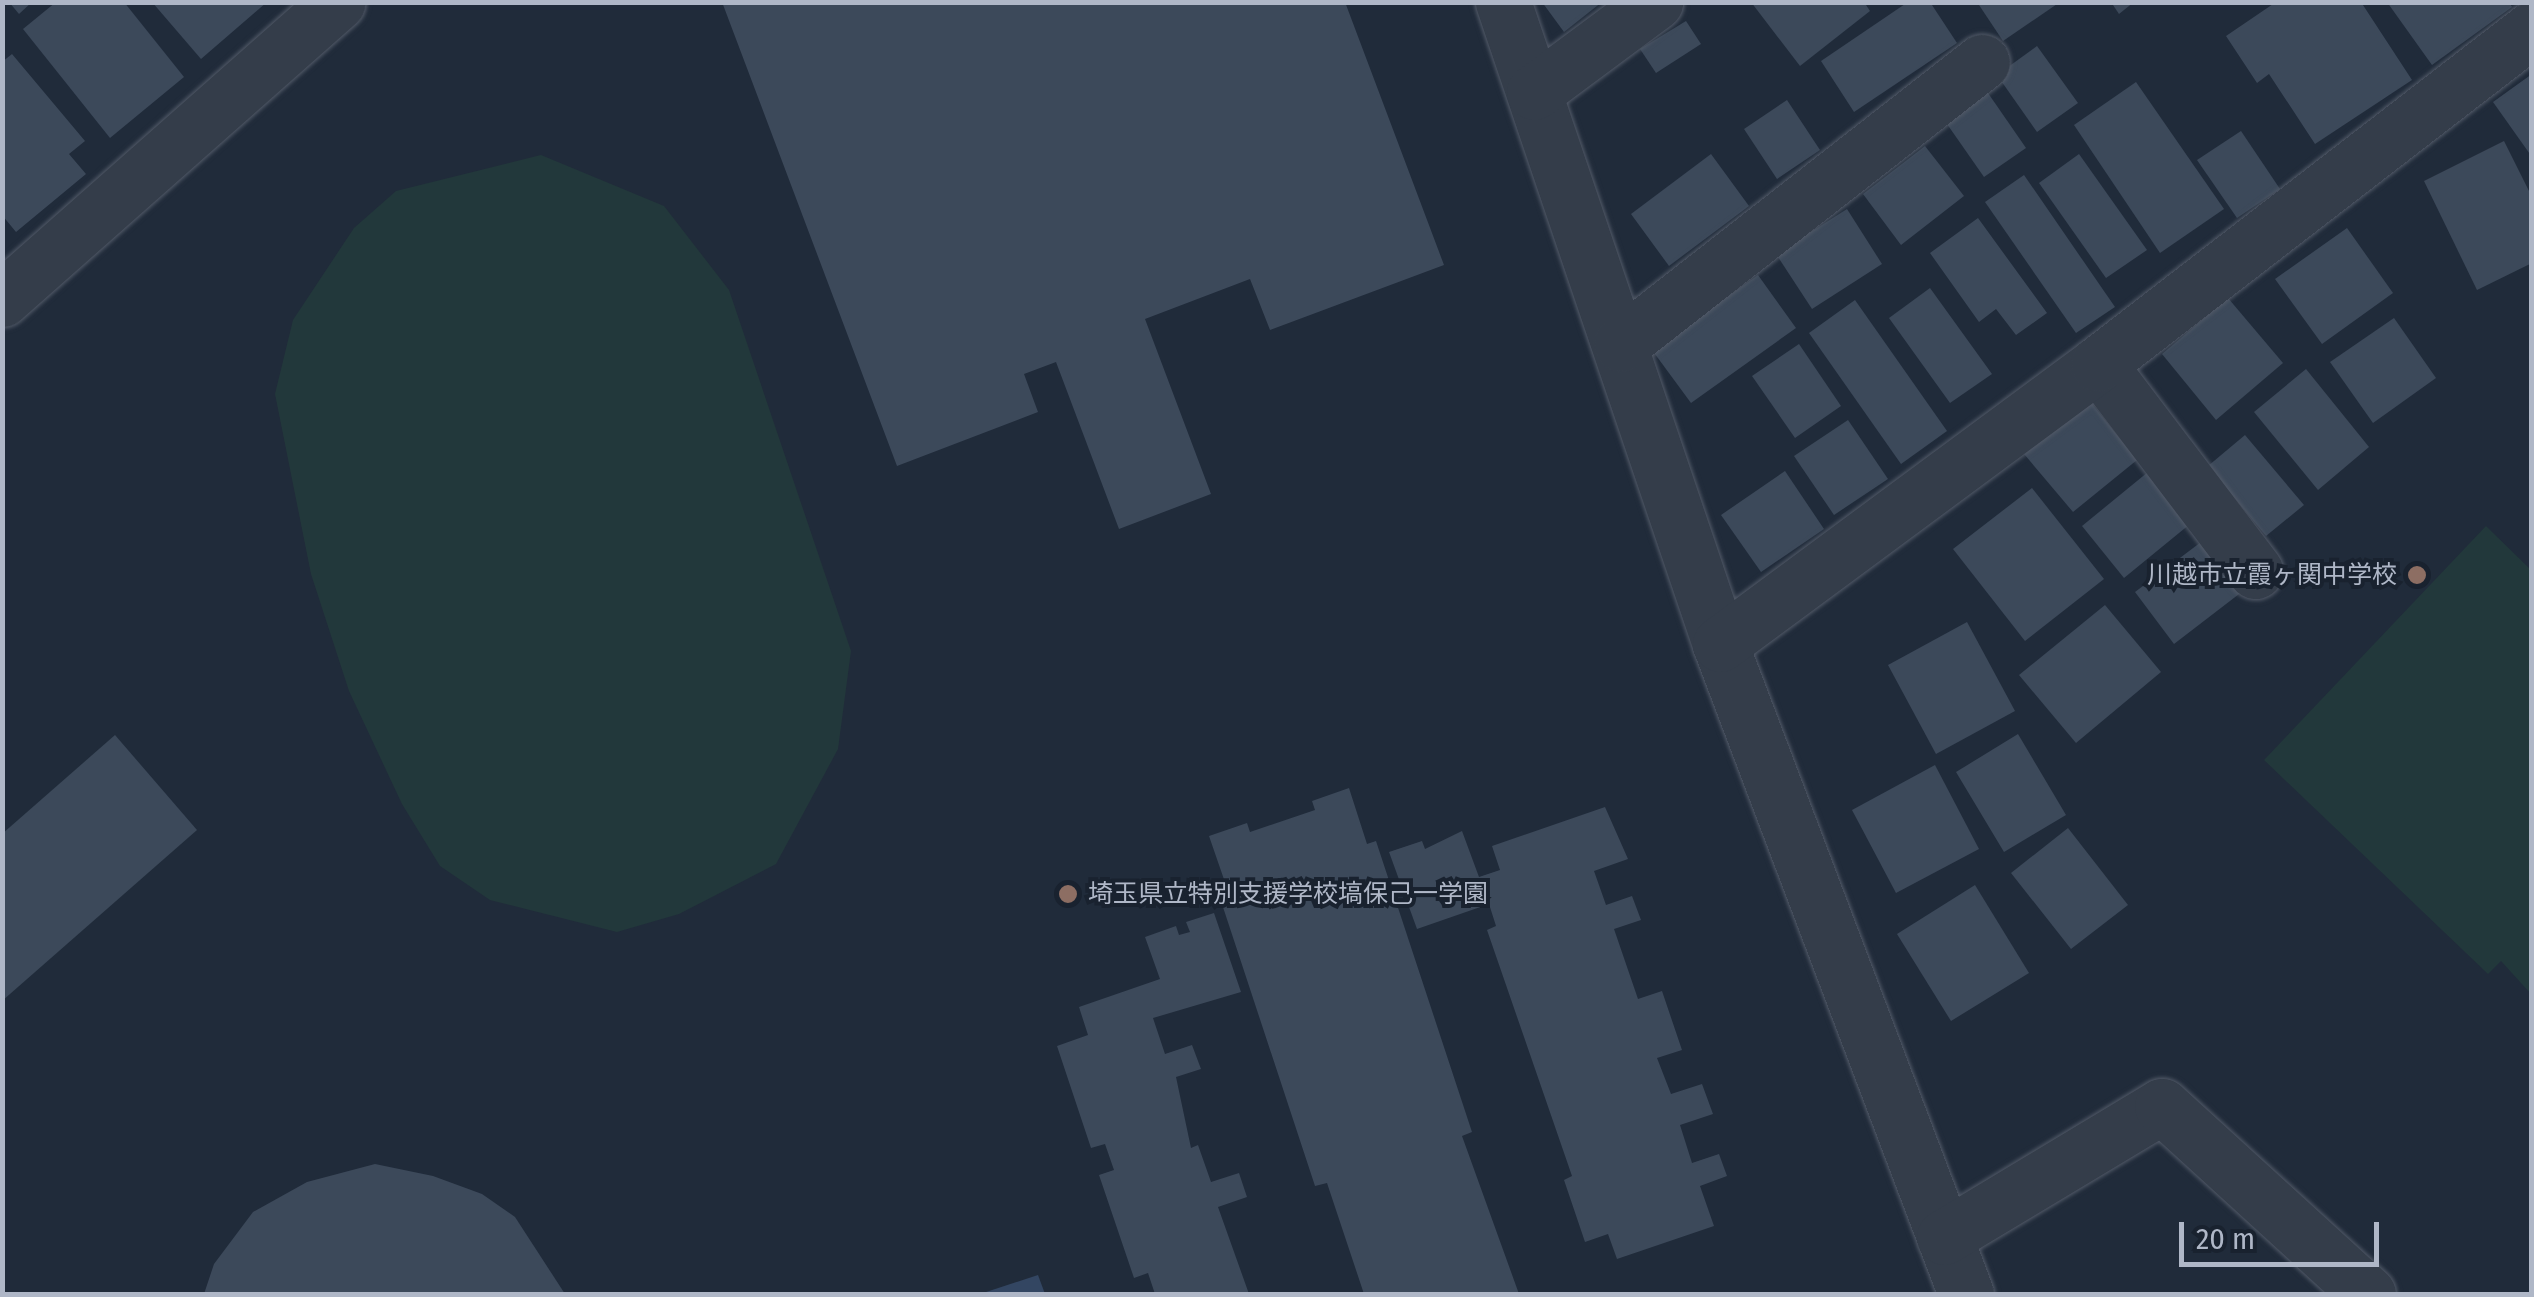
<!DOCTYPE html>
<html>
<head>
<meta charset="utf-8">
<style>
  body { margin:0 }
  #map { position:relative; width:2534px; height:1297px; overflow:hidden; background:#202b3a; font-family:"Fira Sans Condensed","Noto Sans JP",sans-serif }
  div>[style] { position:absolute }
  .green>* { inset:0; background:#22383b }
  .water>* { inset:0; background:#334662 }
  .building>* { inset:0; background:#3c495a }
  .roads { filter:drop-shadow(0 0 2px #525a68) drop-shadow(0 0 2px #525a68) }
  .minor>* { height:55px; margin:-27.5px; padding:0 27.5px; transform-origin:27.5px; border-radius:27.5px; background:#343d4a }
  .dots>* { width:28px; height:28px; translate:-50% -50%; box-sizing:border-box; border:5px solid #19222f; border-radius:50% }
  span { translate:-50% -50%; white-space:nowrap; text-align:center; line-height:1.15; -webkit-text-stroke:8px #19222f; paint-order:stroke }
  .poi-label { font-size:25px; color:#afb7c7 }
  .right { translate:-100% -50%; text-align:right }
  .left { translate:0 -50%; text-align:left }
  .frame { position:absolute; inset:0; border:5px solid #afb7c7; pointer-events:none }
  .scale { position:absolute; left:2179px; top:1222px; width:200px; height:45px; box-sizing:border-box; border:5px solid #afb7c7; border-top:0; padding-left:12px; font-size:30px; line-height:35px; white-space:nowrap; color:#afb7c7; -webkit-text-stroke:8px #19222f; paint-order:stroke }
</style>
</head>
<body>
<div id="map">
  <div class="green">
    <div style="clip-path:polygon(541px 155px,664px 206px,729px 290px,851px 651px,838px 749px,776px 864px,679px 914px,617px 932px,490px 900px,440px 866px,402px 804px,349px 691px,311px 574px,275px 394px,293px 320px,354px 228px,396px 191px)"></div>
    <div style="clip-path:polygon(2486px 526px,2531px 570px,2531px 994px,2501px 961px,2488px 974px,2264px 760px)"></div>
  </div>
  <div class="water">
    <div style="clip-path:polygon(1038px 1275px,1045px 1294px,980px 1294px)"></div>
  </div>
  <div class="building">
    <div style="clip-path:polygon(9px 2px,32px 2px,19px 14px)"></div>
    <div style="clip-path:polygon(56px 2px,124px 2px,184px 77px,110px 138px,23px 29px)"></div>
    <div style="clip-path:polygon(152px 2px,267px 2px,201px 59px)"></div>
    <div style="clip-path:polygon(722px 2px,1345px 2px,1444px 265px,1270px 330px,1250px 279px,1145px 319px,1211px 494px,1119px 529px,1056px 362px,1024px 374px,1038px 412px,897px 466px)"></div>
    <div style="clip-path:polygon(1542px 2px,1602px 2px,1564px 32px)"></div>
    <div style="clip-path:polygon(1751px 2px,1864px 2px,1870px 11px,1800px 66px)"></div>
    <div style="clip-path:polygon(1908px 2px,1930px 2px,1957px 43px,1854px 112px,1821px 61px)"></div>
    <div style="clip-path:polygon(1977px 2px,2060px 2px,2003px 41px)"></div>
    <div style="clip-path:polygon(2111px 2px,2134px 2px,2119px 14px)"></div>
    <div style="clip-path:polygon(2276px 2px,2361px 2px,2412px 80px,2315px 144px,2269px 74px,2257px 83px,2226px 36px)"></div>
    <div style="clip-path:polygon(2387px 2px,2509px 2px,2512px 7px,2432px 65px)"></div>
    <div style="clip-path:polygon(1686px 21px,1701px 44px,1656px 73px,1640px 49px)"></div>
    <div style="clip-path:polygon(2037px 46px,2078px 103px,2037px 132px,1997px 75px)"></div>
    <div style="clip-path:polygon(12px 54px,85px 141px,69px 154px,86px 174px,16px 232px,2px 215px,2px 62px)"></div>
    <div style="clip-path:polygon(2532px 74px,2532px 157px,2493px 102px)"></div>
    <div style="clip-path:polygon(2136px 82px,2224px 209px,2160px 253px,2074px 125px)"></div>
    <div style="clip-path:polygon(1988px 93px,2026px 148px,1984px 177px,1947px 124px)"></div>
    <div style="clip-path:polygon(1787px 100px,1820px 150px,1777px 179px,1744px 129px)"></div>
    <div style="clip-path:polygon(2241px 131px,2280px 189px,2237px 218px,2197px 160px)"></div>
    <div style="clip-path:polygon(2504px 141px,2532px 197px,2532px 263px,2477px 290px,2424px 181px)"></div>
    <div style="clip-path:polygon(1925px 146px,1964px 196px,1901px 245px,1863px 194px)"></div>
    <div style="clip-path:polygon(1711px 154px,1749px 206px,1669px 266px,1631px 214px)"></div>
    <div style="clip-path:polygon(2079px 154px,2147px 250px,2106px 278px,2039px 183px)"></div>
    <div style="clip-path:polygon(2024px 175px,2115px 307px,2076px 333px,1985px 202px)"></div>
    <div style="clip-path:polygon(1847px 209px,1882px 264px,1812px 309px,1776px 254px)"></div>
    <div style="clip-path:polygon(1978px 218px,2047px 313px,2016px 335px,1996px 309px,1979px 322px,1930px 253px)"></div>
    <div style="clip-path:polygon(2347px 228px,2393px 293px,2322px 344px,2275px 279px)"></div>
    <div style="clip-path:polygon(1758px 275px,1796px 328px,1691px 403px,1652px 350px)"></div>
    <div style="clip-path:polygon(1930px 288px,1992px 374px,1950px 403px,1889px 318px)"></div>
    <div style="clip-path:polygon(2228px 298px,2283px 363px,2216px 420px,2162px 354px)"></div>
    <div style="clip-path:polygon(1855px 300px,1947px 431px,1901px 464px,1809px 333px)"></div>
    <div style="clip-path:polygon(2394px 318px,2436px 378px,2373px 423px,2330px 362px)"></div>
    <div style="clip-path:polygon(1799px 344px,1841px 406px,1795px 438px,1752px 376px)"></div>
    <div style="clip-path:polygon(2306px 369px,2369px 447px,2318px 490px,2254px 412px)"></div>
    <div style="clip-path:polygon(2084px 394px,2137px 460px,2073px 512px,2019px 448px)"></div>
    <div style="clip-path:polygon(1848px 420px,1888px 479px,1834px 515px,1794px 456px)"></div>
    <div style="clip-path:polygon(2245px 435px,2304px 505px,2266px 536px,2208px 466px)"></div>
    <div style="clip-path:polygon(1785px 471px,1824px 529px,1761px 572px,1721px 515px)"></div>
    <div style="clip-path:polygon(2148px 472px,2190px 524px,2124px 578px,2082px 526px)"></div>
    <div style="clip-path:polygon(2032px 488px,2104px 579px,2025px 641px,1953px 549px)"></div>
    <div style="clip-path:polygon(2205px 539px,2243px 591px,2174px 644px,2135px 592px)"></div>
    <div style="clip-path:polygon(2105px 605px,2161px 672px,2076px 743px,2019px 675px)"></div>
    <div style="clip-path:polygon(1967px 622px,2015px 711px,1936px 754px,1888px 665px)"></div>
    <div style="clip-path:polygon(2018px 734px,2066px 815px,2004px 852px,1956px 772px)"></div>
    <div style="clip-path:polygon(115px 735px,197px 830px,2px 1001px,2px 834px)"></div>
    <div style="clip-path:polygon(1935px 765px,1979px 849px,1896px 893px,1852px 810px)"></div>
    <div style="clip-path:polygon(1349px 788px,1367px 844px,1376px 841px,1472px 1132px,1462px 1136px,1519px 1294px,1364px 1294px,1327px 1183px,1315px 1186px,1219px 895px,1228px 891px,1209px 836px,1247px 823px,1250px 832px,1315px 810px,1312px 801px)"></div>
    <div style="clip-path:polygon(1605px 807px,1628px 859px,1594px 871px,1606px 905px,1632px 896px,1641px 920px,1614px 929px,1638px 999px,1662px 991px,1682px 1050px,1657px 1058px,1671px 1094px,1702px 1084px,1713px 1114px,1680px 1125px,1692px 1163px,1719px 1154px,1727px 1176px,1700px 1186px,1714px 1226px,1617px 1259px,1608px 1234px,1585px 1242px,1564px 1180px,1572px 1176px,1487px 930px,1496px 926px,1489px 904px,1417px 929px,1389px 852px,1422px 841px,1425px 849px,1462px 831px,1479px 877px,1500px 870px,1492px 846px)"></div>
    <div style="clip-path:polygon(2068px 828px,2128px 905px,2071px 949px,2011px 873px)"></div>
    <div style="clip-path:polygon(1975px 885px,2029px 973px,1951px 1021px,1897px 934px)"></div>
    <div style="clip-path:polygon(1214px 913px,1241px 992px,1153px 1018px,1165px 1054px,1192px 1045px,1201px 1069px,1176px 1077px,1191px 1148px,1198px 1145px,1211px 1182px,1239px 1173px,1247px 1197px,1218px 1207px,1249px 1294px,1155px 1294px,1148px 1273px,1134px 1278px,1099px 1175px,1114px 1170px,1105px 1144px,1091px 1148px,1057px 1046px,1088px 1035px,1079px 1007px,1160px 979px,1145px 937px,1176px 926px,1179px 935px,1190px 932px,1186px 922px)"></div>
    <div style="clip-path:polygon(375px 1164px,433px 1176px,482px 1194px,515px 1217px,565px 1294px,204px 1294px,214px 1264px,253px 1212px,307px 1182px)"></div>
  </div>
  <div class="roads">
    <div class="minor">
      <div style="left:1503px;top:2px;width:678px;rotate:71.32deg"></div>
      <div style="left:1720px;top:644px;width:695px;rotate:69.27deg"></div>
      <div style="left:1534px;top:92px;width:151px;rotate:-36.6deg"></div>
      <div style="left:2px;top:299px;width:448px;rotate:-41.5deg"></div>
      <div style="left:1621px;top:344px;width:458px;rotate:-38deg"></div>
      <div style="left:2098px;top:364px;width:260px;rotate:52.8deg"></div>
      <div style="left:1720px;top:644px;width:470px;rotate:-36.5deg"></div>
      <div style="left:2098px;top:364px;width:548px;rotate:-37.66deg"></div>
      <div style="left:1944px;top:1237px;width:254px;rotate:-31deg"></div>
      <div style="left:2162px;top:1106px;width:279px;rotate:42.4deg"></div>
    </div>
  </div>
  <div class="dots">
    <div style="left:2417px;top:575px;background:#8d6e63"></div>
    <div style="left:1068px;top:894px;background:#8d6e63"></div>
  </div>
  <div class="poi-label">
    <span class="right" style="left:2397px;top:575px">川越市立霞ヶ関中学校</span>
    <span class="left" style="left:1088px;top:894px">埼玉県立特別支援学校塙保己一学園</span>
  </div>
  <div class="frame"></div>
  <div class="scale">20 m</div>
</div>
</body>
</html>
